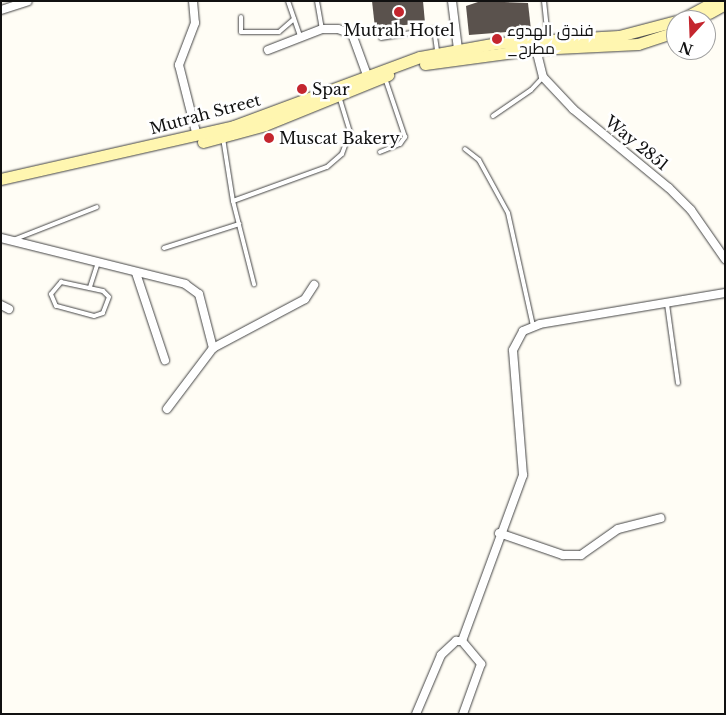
<!DOCTYPE html>
<html>
<head>
<meta charset="utf-8">
<style>
  body { margin:0 }
  #map { position:relative; width:726px; height:715px; overflow:hidden; background:#fffdf5; font-family:"Libre Baskerville",Cairo,serif }
  div>[style] { position:absolute }
  .building>* { inset:0; background:#5a524d }
  .roads { filter:drop-shadow(0 0 1px #444) drop-shadow(0 0 1px #444) }
  .service>* { height:4px; margin:-2px; padding:0 2px; transform-origin:2px; border-radius:2px; background:#fff }
  .minor>* { height:8px; margin:-4px; padding:0 4px; transform-origin:4px; border-radius:4px; background:#fff }
  .secondary>* { height:11px; margin:-5.5px; padding:0 5.5px; transform-origin:5.5px; border-radius:5.5px; background:#fff6b0 }
  .dots>* { width:14px; height:14px; translate:-50% -50%; box-sizing:border-box; border:2px solid #fff; border-radius:50% }
  span { translate:-50% -50%; white-space:nowrap; text-align:center; line-height:1.15; -webkit-text-stroke:5px #fff; paint-order:stroke }
  .poi-label { font-size:16px; color:#111 }
  .left { translate:0 -50%; text-align:left }
  .street-label { font-size:16px; color:#111 }
  .frame { position:absolute; inset:0; border:2px solid #111; pointer-events:none }
  .north { position:absolute; left:666px; top:10px; width:50px; height:50px; box-sizing:border-box; background:#fff; border:1px solid #a0a0a0; border-radius:50%; rotate:200deg; font-size:14px; font-weight:700; line-height:20px; text-align:center; color:#111 }
  .north::after { content:''; display:block; margin:auto; width:18px; height:22px; background:#c4262e; clip-path:polygon(50% 0,100% 100%,50% 72%,0 100%) }
</style>
</head>
<body>
<div id="map">
  <div class="building">
    <div style="clip-path:polygon(372px 1px,423px 1px,425px 23px,375px 28px)"></div>
    <div style="clip-path:polygon(481px 1px,528px 3px,531px 30px,469px 35px,466px 6px)"></div>
  </div>
  <div class="roads">
    <div class="service">
      <div style="left:288px;top:1px;width:37px;rotate:71deg"></div>
      <div style="left:317px;top:1px;width:28px;rotate:80deg"></div>
      <div style="left:544px;top:1px;width:37px;rotate:84deg"></div>
      <div style="left:241px;top:17px;width:15px;rotate:90deg"></div>
      <div style="left:241px;top:32px;width:38px"></div>
      <div style="left:279px;top:32px;width:20px;rotate:-41deg"></div>
      <div style="left:381px;top:38px;width:54px;rotate:-9.6deg"></div>
      <div style="left:434px;top:29px;width:22px;rotate:82deg"></div>
      <div style="left:493px;top:116px;width:46px;rotate:-34.4deg"></div>
      <div style="left:531px;top:90px;width:18px;rotate:-47deg"></div>
      <div style="left:223px;top:138px;width:64px;rotate:81deg"></div>
      <div style="left:233px;top:201px;width:86px;rotate:75.8deg"></div>
      <div style="left:465px;top:149px;width:18px;rotate:38deg"></div>
      <div style="left:479px;top:160px;width:60px;rotate:61.3deg"></div>
      <div style="left:508px;top:213px;width:116px;rotate:77.5deg"></div>
      <div style="left:380px;top:152px;width:22px;rotate:-22deg"></div>
      <div style="left:400px;top:144px;width:9px;rotate:-54deg"></div>
      <div style="left:405px;top:137px;width:62px;rotate:-108.7deg"></div>
      <div style="left:233px;top:201px;width:100px;rotate:-19.9deg"></div>
      <div style="left:327px;top:167px;width:20px;rotate:-41deg"></div>
      <div style="left:342px;top:154px;width:23px;rotate:-70deg"></div>
      <div style="left:350px;top:132px;width:37px;rotate:-107deg"></div>
      <div style="left:13px;top:240px;width:90px;rotate:-21.4deg"></div>
      <div style="left:164px;top:248px;width:79px;rotate:-17.7deg"></div>
      <div style="left:61px;top:282px;width:43px;rotate:12.1deg"></div>
      <div style="left:103px;top:291px;width:8px;rotate:45deg"></div>
      <div style="left:109px;top:297px;width:17px;rotate:111deg"></div>
      <div style="left:103px;top:313px;width:9px;rotate:162deg"></div>
      <div style="left:94px;top:316px;width:39px;rotate:-165deg"></div>
      <div style="left:56px;top:306px;width:13px;rotate:-113deg"></div>
      <div style="left:51px;top:294px;width:16px;rotate:-50deg"></div>
      <div style="left:90px;top:287px;width:25px;rotate:-72deg"></div>
      <div style="left:667px;top:304px;width:80px;rotate:82.1deg"></div>
    </div>
    <div class="minor">
      <div style="left:193px;top:1px;width:22px;rotate:85deg"></div>
      <div style="left:195px;top:23px;width:45px;rotate:110.9deg"></div>
      <div style="left:179px;top:65px;width:73px;rotate:75.8deg"></div>
      <div style="left:452px;top:1px;width:48px;rotate:82.9deg"></div>
      <div style="left:1px;top:10px;width:28px;rotate:-18deg"></div>
      <div style="left:536px;top:49px;width:29px;rotate:76deg"></div>
      <div style="left:543px;top:77px;width:44px;rotate:46.8deg"></div>
      <div style="left:573px;top:109px;width:124px;rotate:39.5deg"></div>
      <div style="left:669px;top:188px;width:31px;rotate:45deg"></div>
      <div style="left:691px;top:210px;width:60px;rotate:55.2deg"></div>
      <div style="left:268px;top:50px;width:58px;rotate:-21.3deg"></div>
      <div style="left:322px;top:29px;width:16px"></div>
      <div style="left:338px;top:29px;width:15px;rotate:20deg"></div>
      <div style="left:352px;top:34px;width:44px;rotate:69.9deg"></div>
      <div style="left:1px;top:238px;width:190px;rotate:14deg"></div>
      <div style="left:185px;top:284px;width:17px;rotate:36deg"></div>
      <div style="left:199px;top:294px;width:56px;rotate:75.5deg"></div>
      <div style="left:136px;top:273px;width:92px;rotate:71.6deg"></div>
      <div style="left:1px;top:305px;width:9px;rotate:27deg"></div>
      <div style="left:167px;top:409px;width:76px;rotate:-53deg"></div>
      <div style="left:213px;top:348px;width:104px;rotate:-28deg"></div>
      <div style="left:305px;top:299px;width:17px;rotate:-57deg"></div>
      <div style="left:499px;top:533px;width:68px;rotate:19deg"></div>
      <div style="left:563px;top:555px;width:18px"></div>
      <div style="left:581px;top:555px;width:45px;rotate:-35.1deg"></div>
      <div style="left:618px;top:529px;width:44px;rotate:-14.3deg"></div>
      <div style="left:462px;top:641px;width:30px;rotate:50deg"></div>
      <div style="left:481px;top:664px;width:53px;rotate:109.8deg"></div>
      <div style="left:416px;top:714px;width:64px;rotate:-67deg"></div>
      <div style="left:441px;top:655px;width:21px;rotate:-43deg"></div>
      <div style="left:456px;top:641px;width:6px"></div>
      <div style="left:462px;top:641px;width:177px;rotate:-69.8deg"></div>
      <div style="left:523px;top:475px;width:125px;rotate:-94.6deg"></div>
      <div style="left:513px;top:350px;width:21px;rotate:-62deg"></div>
      <div style="left:523px;top:331px;width:18px;rotate:-22deg"></div>
      <div style="left:540px;top:324px;width:188px;rotate:-9.5deg"></div>
    </div>
    <div class="secondary">
      <div style="left:709px;top:13px;width:18px;rotate:-29deg"></div>
      <div style="left:680px;top:20px;width:40px;rotate:-28deg"></div>
      <div style="left:425px;top:64px;width:112px;rotate:-7.7deg"></div>
      <div style="left:536px;top:49px;width:102px;rotate:-2.8deg"></div>
      <div style="left:638px;top:44px;width:40px;rotate:-18deg"></div>
      <div style="left:203px;top:142px;width:64px;rotate:-15.3deg"></div>
      <div style="left:265px;top:125px;width:133px;rotate:-22.1deg"></div>
      <div style="left:1px;top:179px;width:239px;rotate:-12.8deg"></div>
      <div style="left:234px;top:126px;width:198px;rotate:-20.4deg"></div>
      <div style="left:420px;top:57px;width:79px;rotate:-10.2deg"></div>
      <div style="left:498px;top:43px;width:121px;rotate:-3.3deg"></div>
      <div style="left:619px;top:36px;width:59px;rotate:-14.7deg"></div>
    </div>
  </div>
  <div class="dots">
    <div style="left:399px;top:12px;background:#c4262e"></div>
    <div style="left:497px;top:39px;background:#c4262e"></div>
    <div style="left:302px;top:89px;background:#c4262e"></div>
    <div style="left:269px;top:138px;background:#c4262e"></div>
  </div>
  <div class="poi-label">
    <span style="left:399px;top:30px">Mutrah Hotel</span>
    <span class="left" style="left:507px;top:39px">فندق الهدوء<br>_مطرح</span>
    <span class="left" style="left:312px;top:89px">Spar</span>
    <span class="left" style="left:279px;top:138px">Muscat Bakery</span>
  </div>
  <div class="street-label">
    <span style="left:205px;top:114px;rotate:-15deg">Mutrah Street</span>
    <span style="left:637px;top:143px;rotate:39deg">Way 2851</span>
  </div>
  <div class="frame"></div>
  <div class="north">N</div>
</div>
</body>
</html>
